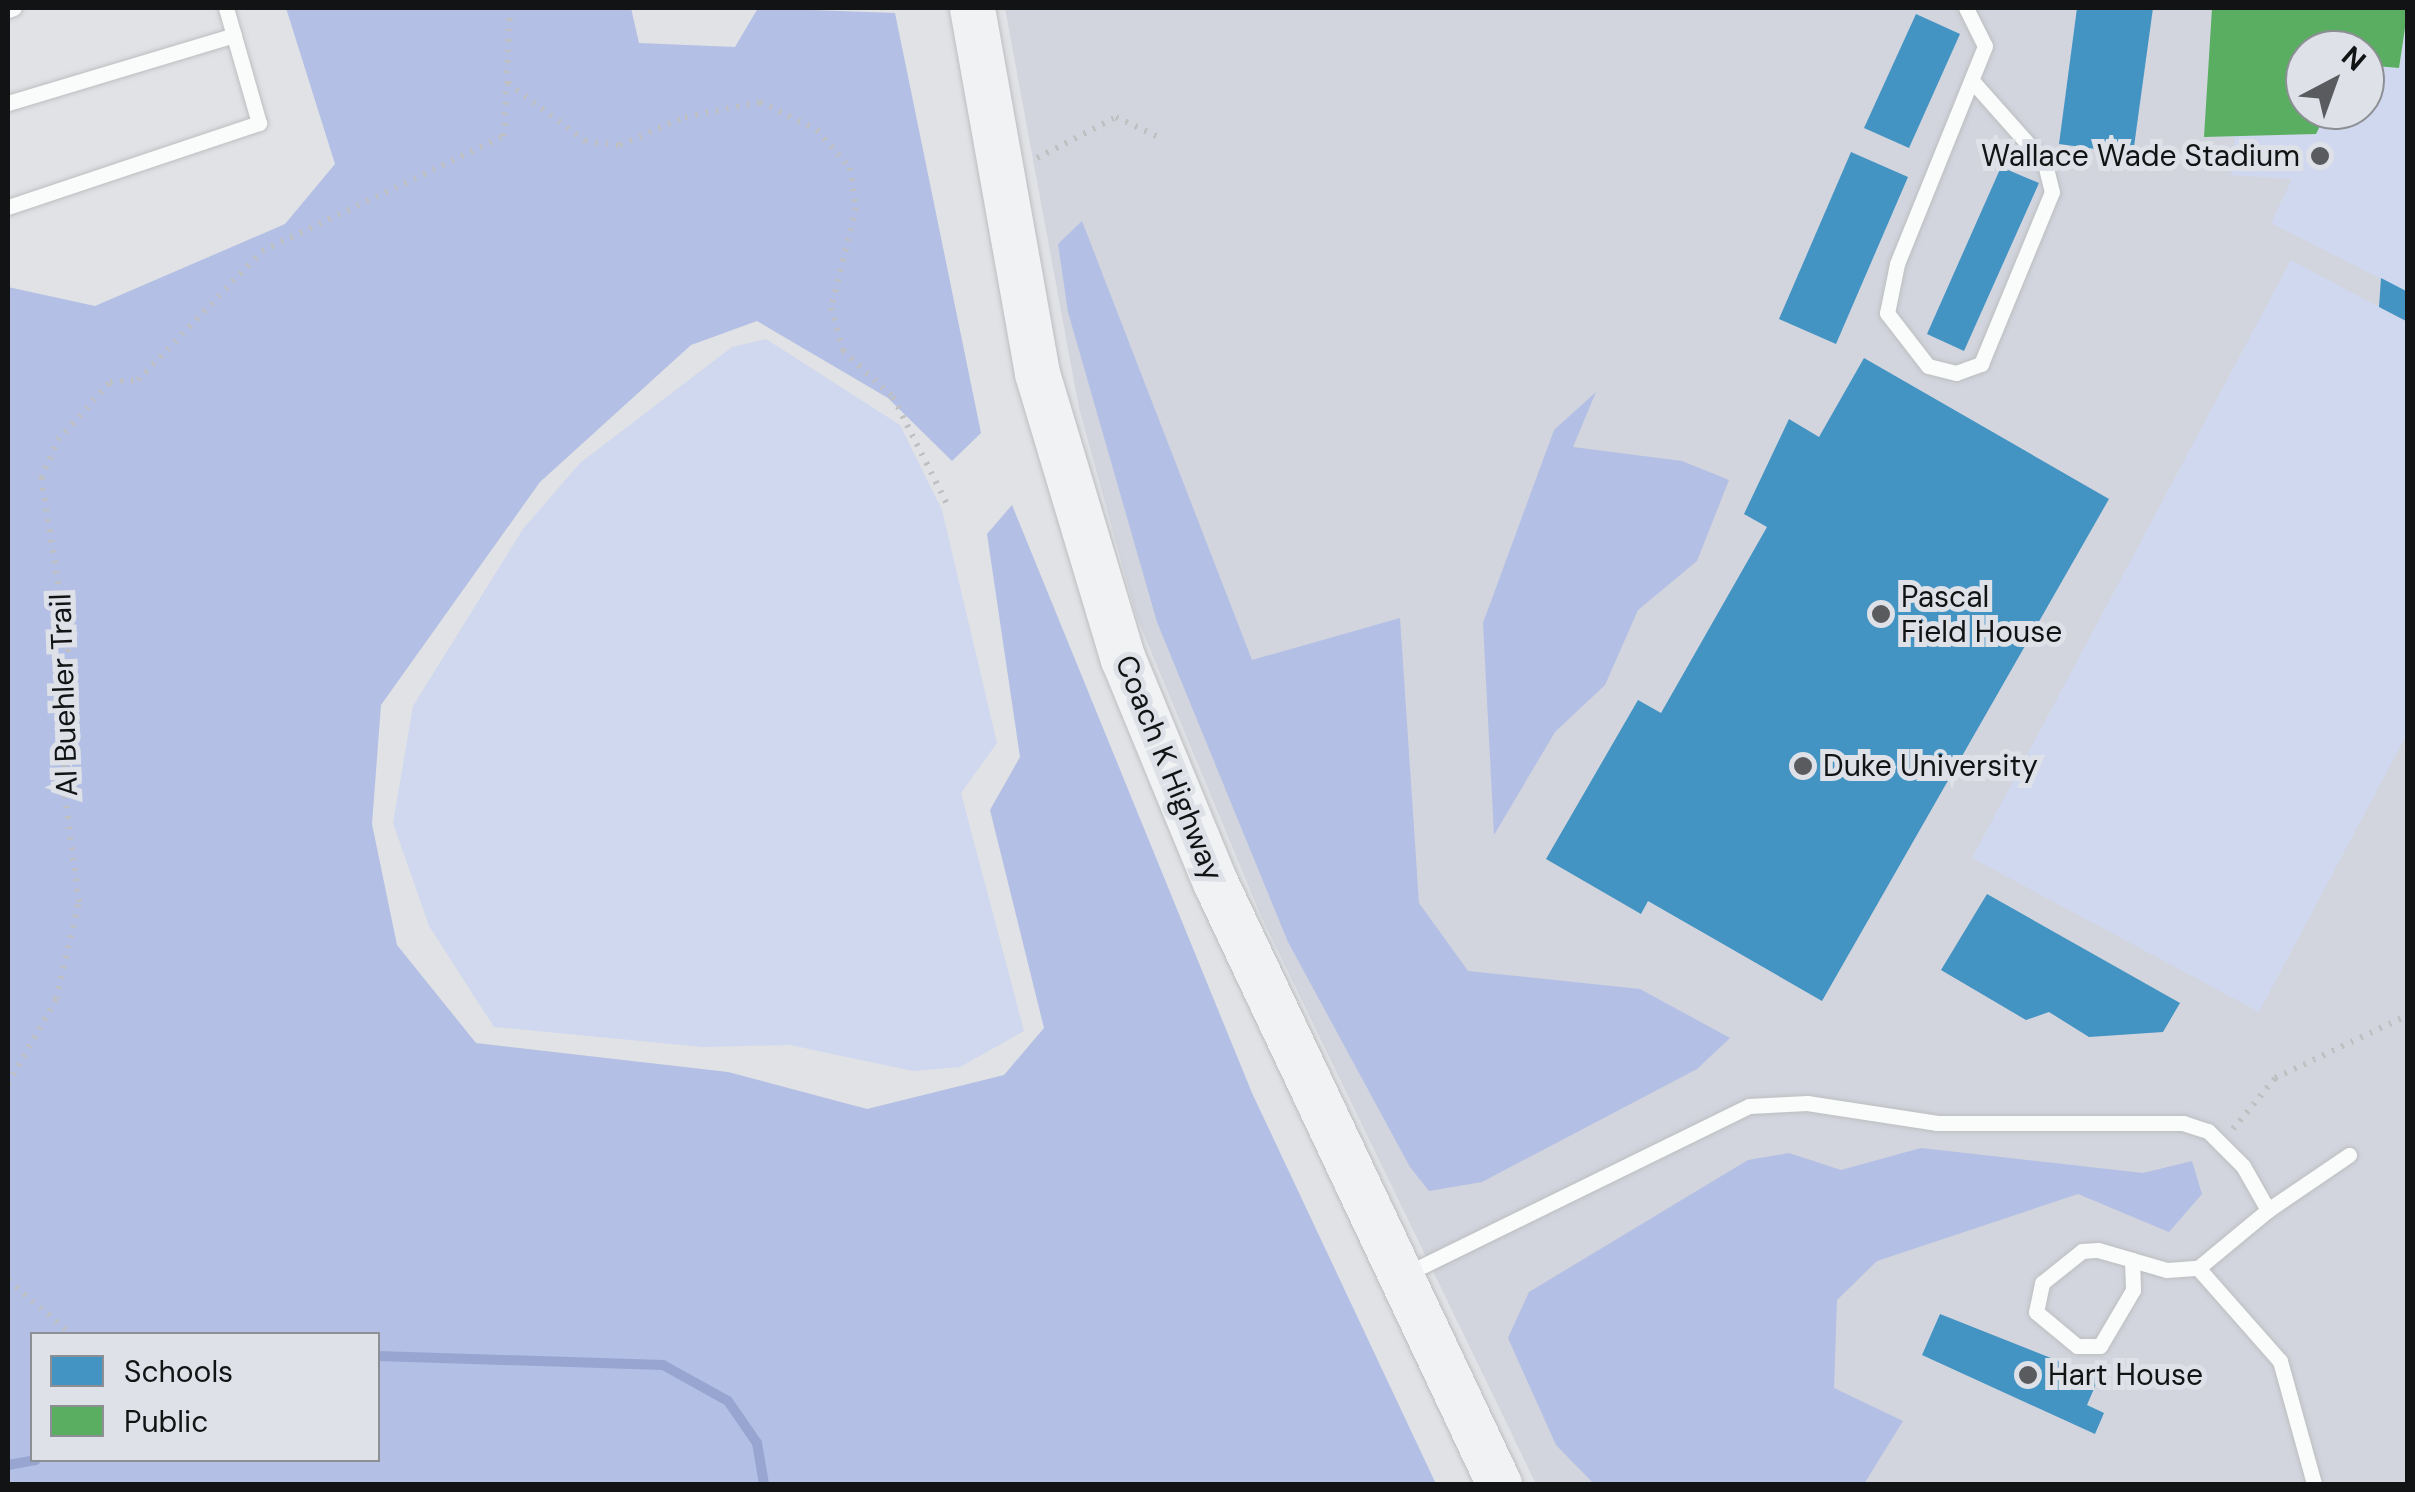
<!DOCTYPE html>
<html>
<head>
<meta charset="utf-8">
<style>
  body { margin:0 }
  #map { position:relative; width:2415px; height:1492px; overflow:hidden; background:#e0e2e5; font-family:"DM Sans",sans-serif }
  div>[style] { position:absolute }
  .built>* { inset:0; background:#d2d5de }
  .green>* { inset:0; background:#d0d8ef }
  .forest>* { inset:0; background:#b3bfe4 }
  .schools>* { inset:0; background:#4393c3 }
  .public>* { inset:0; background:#5aae61 }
  .stream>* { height:10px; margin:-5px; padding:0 5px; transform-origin:5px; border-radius:5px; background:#98a5d1 }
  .path>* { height:6px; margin-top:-3px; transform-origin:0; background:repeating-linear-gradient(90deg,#bfc0c1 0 2.5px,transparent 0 10.5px) }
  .roads { filter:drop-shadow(0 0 2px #bdbec0) drop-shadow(0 0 2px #bdbec0) }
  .service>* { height:15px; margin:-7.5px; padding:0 7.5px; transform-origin:7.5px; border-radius:7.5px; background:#fafbfb }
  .secondary>* { height:45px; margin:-22.5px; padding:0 22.5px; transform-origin:22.5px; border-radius:22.5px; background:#f1f2f4 }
  .dots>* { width:28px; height:28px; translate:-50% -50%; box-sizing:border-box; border:5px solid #dee1e7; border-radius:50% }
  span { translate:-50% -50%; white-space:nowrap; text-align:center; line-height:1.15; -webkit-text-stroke:10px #dee1e7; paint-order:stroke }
  .poi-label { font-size:30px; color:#121315 }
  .right { translate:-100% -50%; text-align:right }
  .left { translate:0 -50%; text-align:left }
  .street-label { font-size:30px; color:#121315 }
  .frame { position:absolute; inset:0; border:10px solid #121315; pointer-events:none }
  .legend { position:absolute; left:30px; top:1332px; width:350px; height:130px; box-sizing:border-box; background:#dee1e7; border:2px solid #8c8f93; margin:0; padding:12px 18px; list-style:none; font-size:30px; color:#121315 }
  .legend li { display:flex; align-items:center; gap:20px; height:50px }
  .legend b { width:50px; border:2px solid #8c8f93 }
  .north { position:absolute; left:2285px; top:30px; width:100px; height:100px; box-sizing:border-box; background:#dee1e7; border:2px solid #8c8f93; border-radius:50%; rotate:41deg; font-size:28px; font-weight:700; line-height:40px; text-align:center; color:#121315 }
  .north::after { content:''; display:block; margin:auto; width:35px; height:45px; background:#5a5b5e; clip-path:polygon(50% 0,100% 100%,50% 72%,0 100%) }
</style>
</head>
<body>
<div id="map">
  <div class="built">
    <div style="clip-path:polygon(evenodd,1005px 8px,2407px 8px,2407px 1484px,1536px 1484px,1261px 916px,1136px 615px,1079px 408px,1005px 8px,2305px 50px,2365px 50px,2365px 110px,2305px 110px,2305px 50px)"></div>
  </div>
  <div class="green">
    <div style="clip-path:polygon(evenodd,2212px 8px,2407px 8px,2407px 292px,2271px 223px,2292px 179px,2231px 175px,2235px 137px,2205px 137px,2212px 8px,2305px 50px,2365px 50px,2365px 110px,2305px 110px,2305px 50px)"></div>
    <div style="clip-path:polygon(2291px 260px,2407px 322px,2407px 734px,2259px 1012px,1972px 858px)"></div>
    <div style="clip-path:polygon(766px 339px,900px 425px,942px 510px,997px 743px,961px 793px,1024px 1031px,960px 1067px,913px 1071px,790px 1045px,703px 1047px,494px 1027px,429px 926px,393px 823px,413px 706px,523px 529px,580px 463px,732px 347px)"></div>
  </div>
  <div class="forest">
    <div style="clip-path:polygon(evenodd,286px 8px,631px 8px,639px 43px,735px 47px,758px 8px,895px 13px,981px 433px,952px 461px,888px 398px,757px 321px,691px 345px,540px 482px,381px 705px,372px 824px,397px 945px,476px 1043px,728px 1072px,867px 1109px,1004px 1075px,1044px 1028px,990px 810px,1020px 757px,987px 534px,1012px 505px,1252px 1093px,1436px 1484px,8px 1484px,8px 287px,95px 306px,285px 224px,335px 164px,286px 8px,32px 1334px,378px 1334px,378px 1460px,32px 1460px,32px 1334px)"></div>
    <div style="clip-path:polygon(1082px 221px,1252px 660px,1400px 618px,1419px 903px,1468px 971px,1640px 989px,1730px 1038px,1697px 1069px,1482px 1182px,1429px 1191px,1410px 1167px,1288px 942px,1157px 622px,1068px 312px,1058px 244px)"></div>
    <div style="clip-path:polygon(1596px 392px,1573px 447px,1682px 461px,1729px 480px,1697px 561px,1638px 610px,1605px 685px,1555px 732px,1494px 835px,1483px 623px,1554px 430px)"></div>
    <div style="clip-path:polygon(1921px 1148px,2143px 1173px,2192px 1161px,2202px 1194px,2169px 1232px,2078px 1194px,1877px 1261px,1837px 1300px,1834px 1388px,1903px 1421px,1864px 1484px,1594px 1484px,1556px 1445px,1508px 1338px,1529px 1292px,1748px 1160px,1789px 1153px,1841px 1170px)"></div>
  </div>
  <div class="schools">
    <div style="clip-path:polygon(2077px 8px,2153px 8px,2133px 154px,2059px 144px)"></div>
    <div style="clip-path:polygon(1916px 14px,1960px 34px,1909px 148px,1864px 128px)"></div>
    <div style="clip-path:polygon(1851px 152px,1908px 177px,1836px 344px,1779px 319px)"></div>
    <div style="clip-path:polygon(2001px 167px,2039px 183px,1964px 351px,1927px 334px)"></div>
    <div style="clip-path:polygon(2381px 278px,2408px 292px,2408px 322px,2379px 307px)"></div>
    <div style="clip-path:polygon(1864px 358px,2109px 499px,1822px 1001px,1648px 901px,1641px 914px,1546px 859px,1638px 700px,1661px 713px,1767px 527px,1744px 514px,1789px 419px,1819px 437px)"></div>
    <div style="clip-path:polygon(1987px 894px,2180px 1003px,2163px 1032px,2089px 1037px,2049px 1012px,2026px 1020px,1941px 970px)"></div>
    <div style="clip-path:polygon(1940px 1314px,2099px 1377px,2087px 1405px,2104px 1413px,2095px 1434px,1922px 1355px)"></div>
  </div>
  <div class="public">
    <div style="clip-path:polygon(2212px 8px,2408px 8px,2399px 68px,2365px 65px,2365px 50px,2305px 50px,2305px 110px,2328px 110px,2316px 134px,2204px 137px)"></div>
  </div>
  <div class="stream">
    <div style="left:378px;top:1356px;width:285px;rotate:1.8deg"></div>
    <div style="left:663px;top:1365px;width:74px;rotate:29deg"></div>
    <div style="left:728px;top:1401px;width:51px;rotate:55.4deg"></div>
    <div style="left:757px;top:1443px;width:42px;rotate:80.3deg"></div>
    <div style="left:8px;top:1465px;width:28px;rotate:-10deg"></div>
  </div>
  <div class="path">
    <div style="left:508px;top:83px;width:96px;rotate:37deg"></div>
    <div style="left:585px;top:141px;width:35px;rotate:7deg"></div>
    <div style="left:620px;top:145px;width:71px;rotate:-23.3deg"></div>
    <div style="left:685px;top:117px;width:76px;rotate:-11.3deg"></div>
    <div style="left:760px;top:102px;width:64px;rotate:26.2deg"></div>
    <div style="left:817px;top:130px;width:50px;rotate:49deg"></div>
    <div style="left:850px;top:168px;width:40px;rotate:81.5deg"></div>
    <div style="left:856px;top:208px;width:103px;rotate:104deg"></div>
    <div style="left:831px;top:308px;width:45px;rotate:74.4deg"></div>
    <div style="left:843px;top:351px;width:68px;rotate:42.6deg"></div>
    <div style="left:893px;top:397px;width:122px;rotate:63.2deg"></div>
    <div style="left:1037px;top:158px;width:89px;rotate:-27.4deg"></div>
    <div style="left:1116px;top:117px;width:47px;rotate:25.5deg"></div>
    <div style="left:8px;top:1084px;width:98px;rotate:-60.5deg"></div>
    <div style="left:56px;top:999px;width:100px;rotate:-76.7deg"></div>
    <div style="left:79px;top:902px;width:115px;rotate:-97.5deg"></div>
    <div style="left:64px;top:788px;width:142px;rotate:-88.4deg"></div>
    <div style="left:68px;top:646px;width:170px;rotate:-99.1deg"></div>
    <div style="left:41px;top:478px;width:42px;rotate:-65.9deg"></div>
    <div style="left:58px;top:440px;width:78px;rotate:-48.1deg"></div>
    <div style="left:110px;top:382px;width:28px;rotate:-4deg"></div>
    <div style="left:138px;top:380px;width:179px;rotate:-46.1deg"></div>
    <div style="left:262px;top:251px;width:268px;rotate:-25.4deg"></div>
    <div style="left:504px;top:136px;width:128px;rotate:-87.3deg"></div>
    <div style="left:2233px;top:1129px;width:66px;rotate:-50.5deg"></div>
    <div style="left:2275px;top:1078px;width:147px;rotate:-25.3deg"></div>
    <div style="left:8px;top:1280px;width:83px;rotate:40.6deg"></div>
  </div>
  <div class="roads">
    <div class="service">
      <div style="left:1966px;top:8px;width:42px;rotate:63.4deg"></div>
      <div style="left:1985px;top:46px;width:235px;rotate:112deg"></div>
      <div style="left:1897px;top:264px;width:50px;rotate:101.5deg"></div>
      <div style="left:1887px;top:313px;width:67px;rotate:52.3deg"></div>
      <div style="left:1928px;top:366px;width:29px;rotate:14deg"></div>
      <div style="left:1956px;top:373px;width:27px;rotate:-20deg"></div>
      <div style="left:1981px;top:364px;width:186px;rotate:-67.6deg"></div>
      <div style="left:2052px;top:192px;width:30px;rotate:-104deg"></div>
      <div style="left:2045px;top:163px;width:108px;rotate:-131.6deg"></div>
      <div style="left:8px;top:10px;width:6px;rotate:-18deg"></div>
      <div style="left:8px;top:103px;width:236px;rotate:-16.7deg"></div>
      <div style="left:8px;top:207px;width:265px;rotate:-18.5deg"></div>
      <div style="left:259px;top:123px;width:120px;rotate:-106deg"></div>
      <div style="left:2132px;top:1260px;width:30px;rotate:88deg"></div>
      <div style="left:2133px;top:1290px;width:65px;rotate:120.5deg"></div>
      <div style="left:2100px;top:1346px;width:23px;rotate:180deg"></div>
      <div style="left:2077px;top:1346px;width:53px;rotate:-140.3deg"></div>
      <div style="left:2036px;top:1312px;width:30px;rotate:-78deg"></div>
      <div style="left:2042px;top:1283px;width:51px;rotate:-38.7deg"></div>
      <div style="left:2082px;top:1251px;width:16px;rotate:-4deg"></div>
      <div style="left:2098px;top:1250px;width:35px;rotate:16deg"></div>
      <div style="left:2132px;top:1260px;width:36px;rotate:16deg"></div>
      <div style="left:2167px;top:1270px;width:31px;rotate:-4deg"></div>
      <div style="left:2198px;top:1268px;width:91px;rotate:-39.6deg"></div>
      <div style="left:2198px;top:1268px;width:124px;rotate:48.6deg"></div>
      <div style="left:2280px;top:1361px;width:128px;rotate:74.5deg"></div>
      <div style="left:1404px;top:1275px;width:384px;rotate:-26.1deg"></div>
      <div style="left:1749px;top:1106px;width:58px;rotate:-3deg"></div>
      <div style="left:1807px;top:1103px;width:132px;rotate:8.7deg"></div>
      <div style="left:1937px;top:1123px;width:246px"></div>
      <div style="left:2183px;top:1123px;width:26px;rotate:18deg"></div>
      <div style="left:2208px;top:1131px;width:49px;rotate:45deg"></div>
      <div style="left:2243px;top:1166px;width:51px;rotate:60.4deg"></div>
      <div style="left:2268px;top:1210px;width:98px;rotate:-34.2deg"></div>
    </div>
    <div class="secondary">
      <div style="left:972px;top:8px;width:371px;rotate:79.9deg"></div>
      <div style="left:1037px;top:373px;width:299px;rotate:73.3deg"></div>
      <div style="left:1123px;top:659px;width:241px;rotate:67.6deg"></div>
      <div style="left:1215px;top:882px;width:666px;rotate:64.74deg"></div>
    </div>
  </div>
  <div class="dots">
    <div style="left:2320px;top:156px;background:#5a5b5e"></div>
    <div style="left:1881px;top:614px;background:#5a5b5e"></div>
    <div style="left:1803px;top:766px;background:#5a5b5e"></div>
    <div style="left:2028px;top:1375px;background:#5a5b5e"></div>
  </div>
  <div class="poi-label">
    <span class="right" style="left:2300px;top:156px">Wallace Wade Stadium</span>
    <span class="left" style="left:1901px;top:614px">Pascal<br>Field House</span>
    <span class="left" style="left:1823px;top:766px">Duke University</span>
    <span class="left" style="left:2048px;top:1375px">Hart House</span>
  </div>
  <div class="street-label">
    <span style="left:64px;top:695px;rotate:-92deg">Al Buehler Trail</span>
    <span style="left:1169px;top:768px;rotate:68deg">Coach K Highway</span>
  </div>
  <div class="frame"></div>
  <ul class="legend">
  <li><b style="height:28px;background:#4393c3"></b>Schools</li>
  <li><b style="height:28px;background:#5aae61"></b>Public</li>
  </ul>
  <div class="north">N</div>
</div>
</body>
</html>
